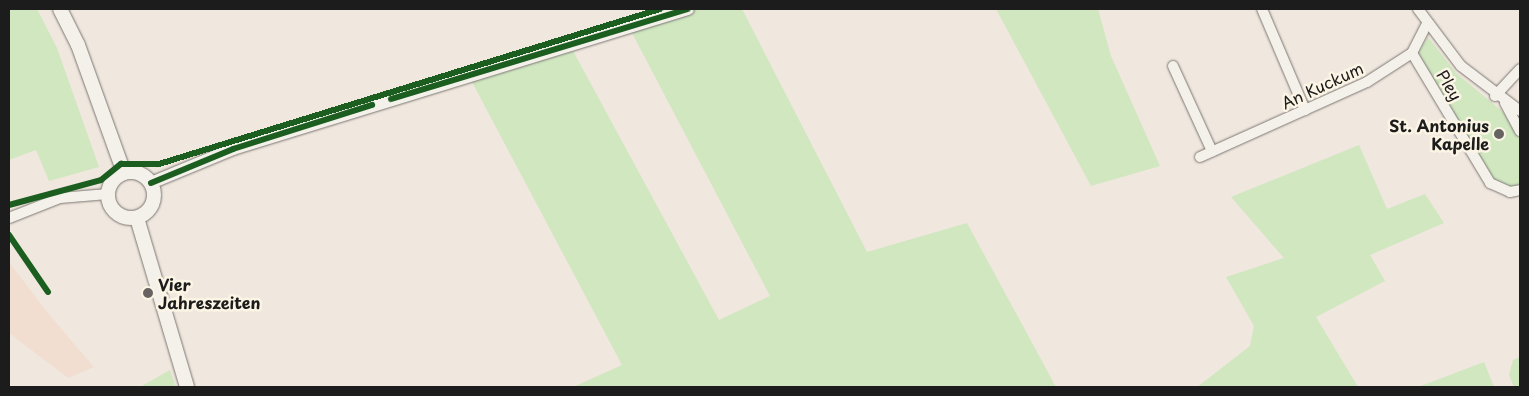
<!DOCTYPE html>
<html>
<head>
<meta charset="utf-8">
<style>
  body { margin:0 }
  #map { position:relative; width:1529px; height:396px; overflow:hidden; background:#f0e7de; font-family:"Playpen Sans",sans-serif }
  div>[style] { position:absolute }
  .built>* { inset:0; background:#f1ded1 }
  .green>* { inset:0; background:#d0e7c0 }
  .roads { filter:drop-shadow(0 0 1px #7b7773) drop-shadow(0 0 1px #7b7773) }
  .minor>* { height:10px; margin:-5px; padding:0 5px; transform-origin:5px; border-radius:5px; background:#f4f0ea }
  .tertiary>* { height:12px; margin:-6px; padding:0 6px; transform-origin:6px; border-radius:6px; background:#f4f0ea }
  .secondary>* { height:14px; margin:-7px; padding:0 7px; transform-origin:7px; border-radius:7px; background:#f4f0ea }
  .secondary>.ring { margin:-7px; padding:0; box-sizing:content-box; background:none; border:14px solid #f4f0ea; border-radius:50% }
  .cycleway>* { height:6px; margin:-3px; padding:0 3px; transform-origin:3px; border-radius:3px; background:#1b5e20 }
  .dots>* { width:14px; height:14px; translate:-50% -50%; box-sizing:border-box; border:2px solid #fcf5e5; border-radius:50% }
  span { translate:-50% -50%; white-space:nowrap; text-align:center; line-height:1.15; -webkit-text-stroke:5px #fcf5e5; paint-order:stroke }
  .street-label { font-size:16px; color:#1c1c1c }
  .poi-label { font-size:16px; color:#1c1c1c; font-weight:700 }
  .right { translate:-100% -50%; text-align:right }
  .left { translate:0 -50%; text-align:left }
  .frame { position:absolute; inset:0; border:10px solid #1c1c1c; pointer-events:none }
</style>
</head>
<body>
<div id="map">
  <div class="built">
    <div style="clip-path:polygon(9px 262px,47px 312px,94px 367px,68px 378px,9px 333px)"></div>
  </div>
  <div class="green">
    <div style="clip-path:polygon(9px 9px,37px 9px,57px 48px,99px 167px,49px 181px,36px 150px,9px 160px)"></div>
    <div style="clip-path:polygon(697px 9px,742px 9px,867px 252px,967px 223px,1056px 387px,573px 387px,622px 365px,472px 82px,573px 51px,719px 320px,770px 296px,631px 31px)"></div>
    <div style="clip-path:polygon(996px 9px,1098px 9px,1111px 56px,1160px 166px,1091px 186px)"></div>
    <div style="clip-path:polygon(1428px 37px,1456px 73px,1503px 112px,1520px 139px,1520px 188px,1511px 189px,1493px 179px,1418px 53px)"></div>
    <div style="clip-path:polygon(1359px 145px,1387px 209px,1425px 194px,1444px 223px,1370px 255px,1385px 281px,1316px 317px,1358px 387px,1197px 387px,1250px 346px,1254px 326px,1226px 277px,1284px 258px,1231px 197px)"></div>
    <div style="clip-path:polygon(1520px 357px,1520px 387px,1514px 387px,1509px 375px,1513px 360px)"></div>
    <div style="clip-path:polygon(1484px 362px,1494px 387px,1418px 387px)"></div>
    <div style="clip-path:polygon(170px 370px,176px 387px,140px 387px)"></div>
  </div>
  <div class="roads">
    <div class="minor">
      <div style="left:1262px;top:9px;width:110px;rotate:66.9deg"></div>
      <div style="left:1418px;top:9px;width:71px;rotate:53deg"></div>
      <div style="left:1461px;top:66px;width:74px;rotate:37.3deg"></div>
      <div style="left:1412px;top:53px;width:152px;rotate:59deg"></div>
      <div style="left:1490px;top:183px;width:22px;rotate:24deg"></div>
      <div style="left:1510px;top:192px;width:10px;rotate:-11deg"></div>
      <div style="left:1173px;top:66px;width:94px;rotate:65.4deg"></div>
      <div style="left:1495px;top:96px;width:37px;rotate:-47deg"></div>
      <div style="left:1505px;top:103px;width:32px;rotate:62deg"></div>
      <div style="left:1200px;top:157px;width:183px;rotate:-24.2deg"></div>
      <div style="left:1367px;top:82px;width:54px;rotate:-32.8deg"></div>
      <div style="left:1412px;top:53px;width:34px;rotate:-63deg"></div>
      <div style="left:9px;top:218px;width:55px;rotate:-21.4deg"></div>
      <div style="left:60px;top:198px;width:48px;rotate:-4.8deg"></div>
    </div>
    <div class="tertiary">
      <div style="left:151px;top:183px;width:89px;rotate:-22.5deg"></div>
      <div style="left:233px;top:149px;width:476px;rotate:-17.1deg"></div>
    </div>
    <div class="secondary">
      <div style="left:60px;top:9px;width:40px;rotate:63.4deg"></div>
      <div style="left:78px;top:45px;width:136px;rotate:70.2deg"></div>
      <div class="ring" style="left:108px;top:172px;width:32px;height:32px"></div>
      <div style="left:137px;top:218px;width:176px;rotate:73.5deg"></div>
    </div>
  </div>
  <div class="cycleway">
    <div style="left:391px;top:99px;width:310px;rotate:-16.9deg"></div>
    <div style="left:151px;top:183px;width:89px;rotate:-22.5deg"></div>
    <div style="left:233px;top:149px;width:146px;rotate:-17.6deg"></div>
    <div style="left:9px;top:205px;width:95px;rotate:-15.2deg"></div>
    <div style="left:101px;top:180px;width:26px;rotate:-39deg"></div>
    <div style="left:121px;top:164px;width:38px"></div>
    <div style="left:159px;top:164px;width:524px;rotate:-17.19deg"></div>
    <div style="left:9px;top:235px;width:69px;rotate:55.6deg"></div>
  </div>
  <div class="dots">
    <div style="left:1499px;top:134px;background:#666360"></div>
    <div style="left:148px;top:293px;background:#666360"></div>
  </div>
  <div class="street-label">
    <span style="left:1322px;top:85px;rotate:-25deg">An Kuckum</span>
    <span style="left:1450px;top:85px;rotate:59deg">Pley</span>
  </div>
  <div class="poi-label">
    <span class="right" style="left:1489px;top:134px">St. Antonius<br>Kapelle</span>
    <span class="left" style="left:158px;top:293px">Vier<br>Jahreszeiten</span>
  </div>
  <div class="frame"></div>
</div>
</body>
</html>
